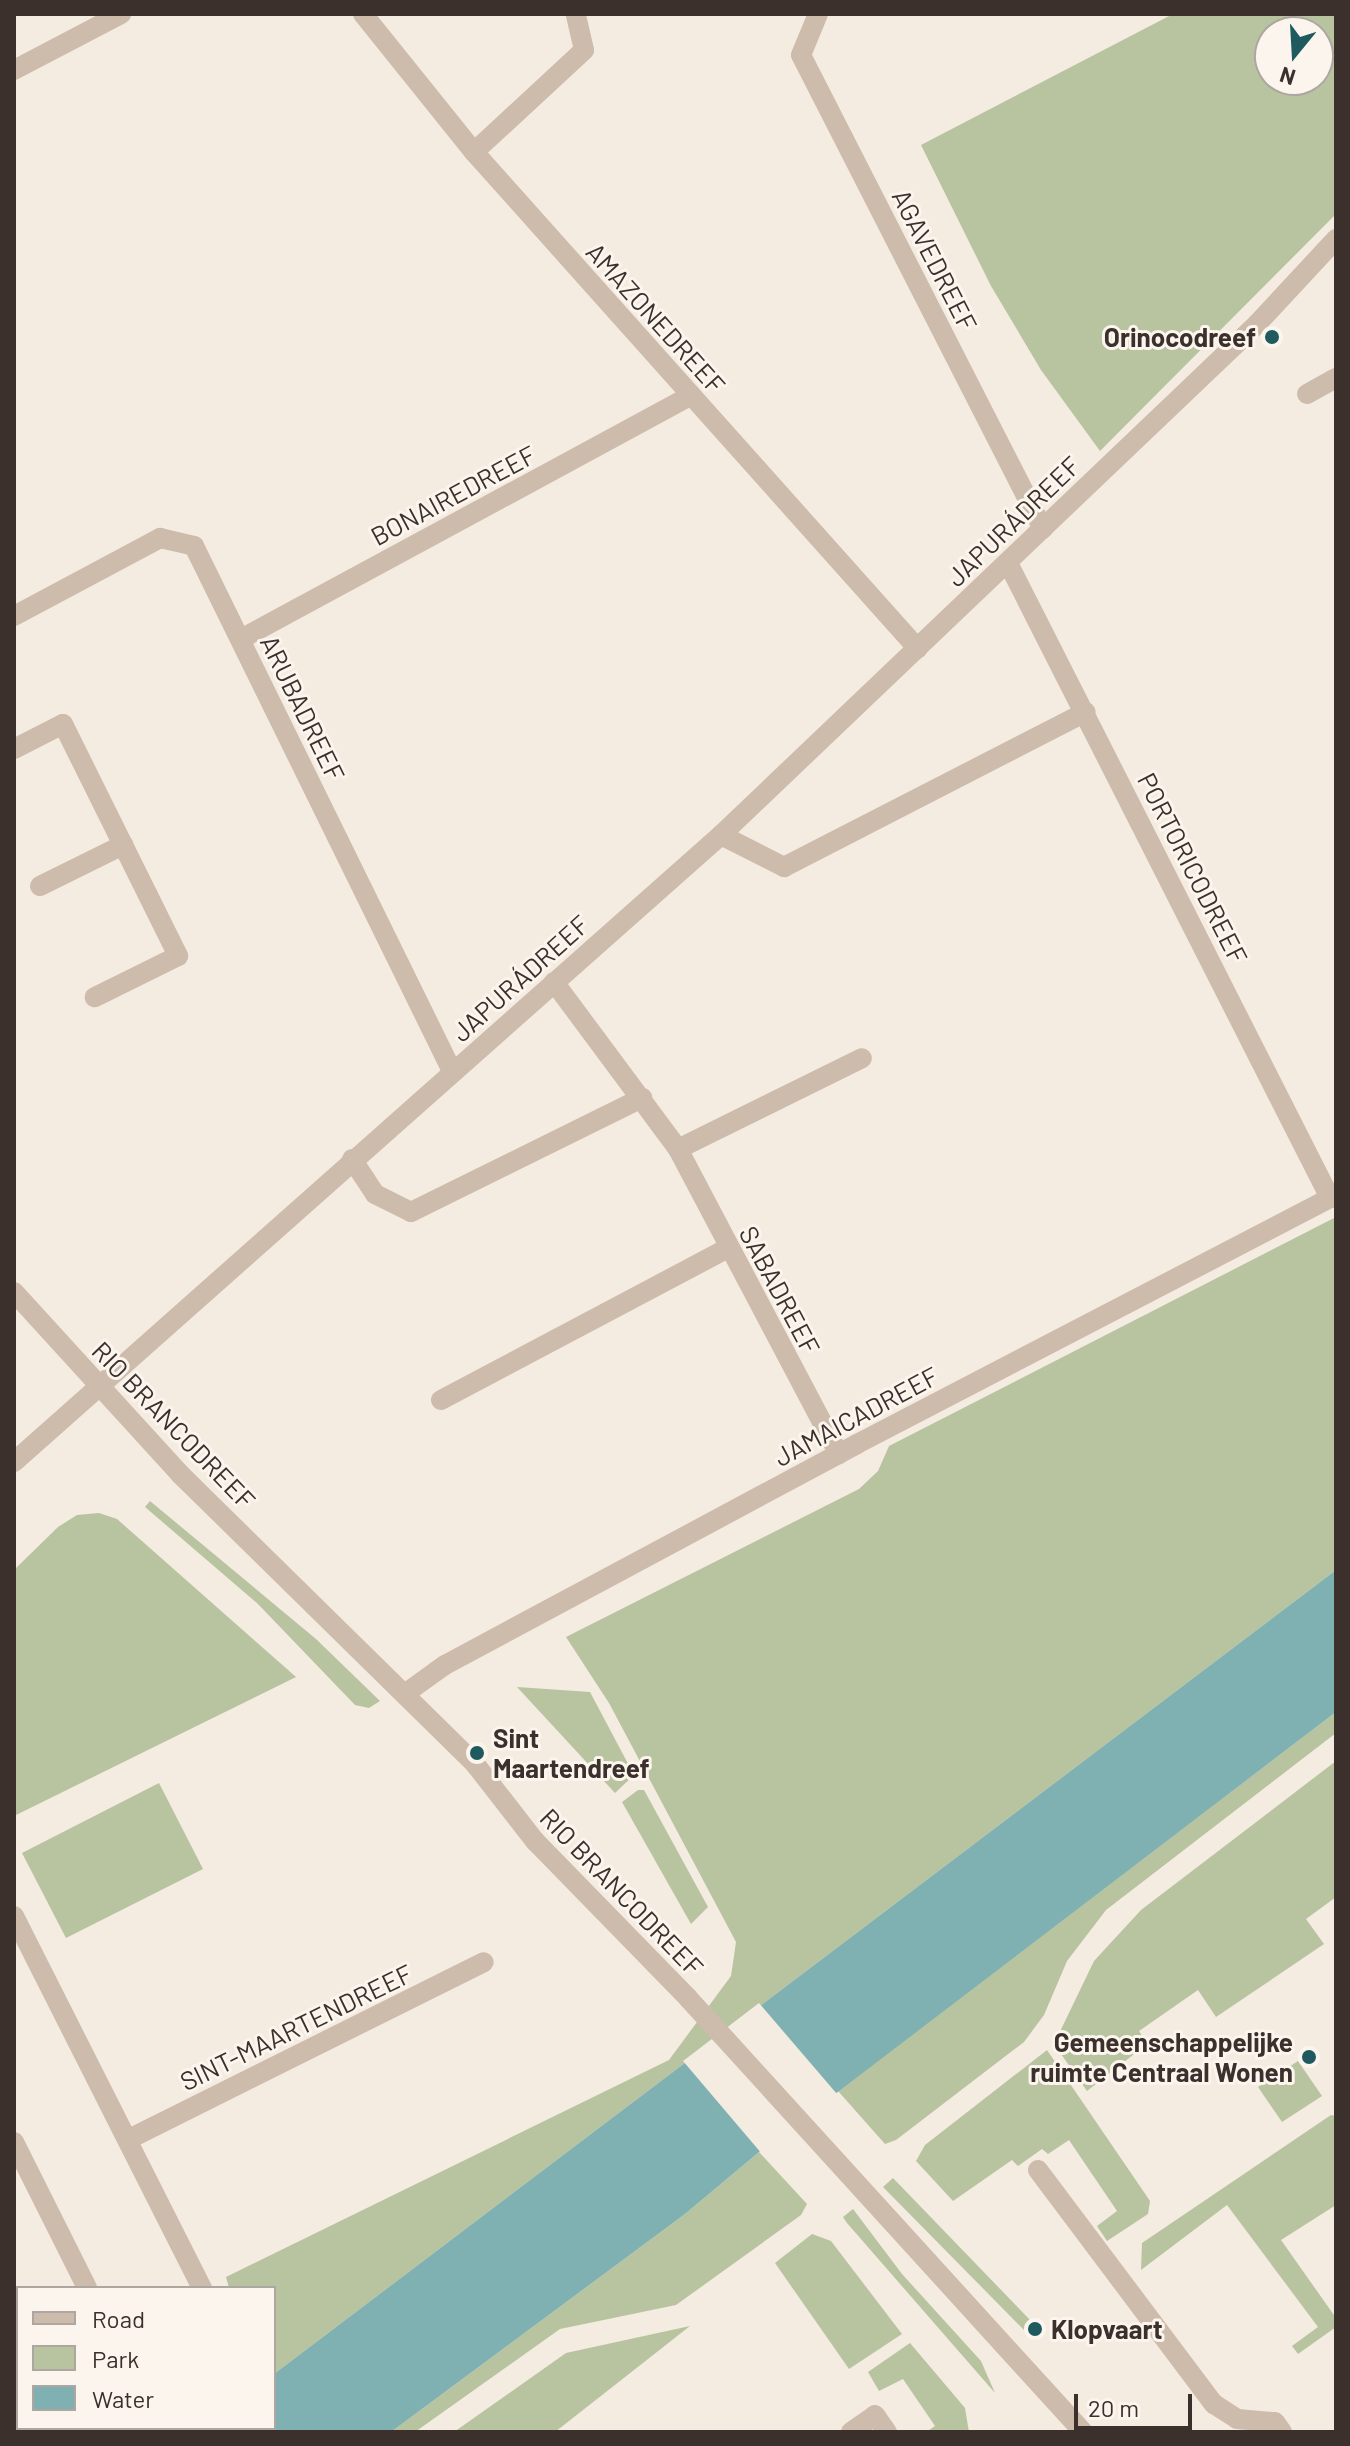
<!DOCTYPE html>
<html>
<head>
<meta charset="utf-8">
<style>
  body { margin:0 }
  #map { position:relative; width:1350px; height:2446px; overflow:hidden; background:#f4ebe1; font-family:Barlow,sans-serif }
  div>[style] { position:absolute }
  .green>* { inset:0; background:#b8c4a0 }
  .water>* { inset:0; background:#7fb0b2 }
  .pier>* { inset:0; background:#f4ebe1 }
  .service>* { height:20px; margin:-10px; padding:0 10px; transform-origin:10px; border-radius:10px; background:#cdbbac }
  .minor>* { height:20px; margin:-10px; padding:0 10px; transform-origin:10px; border-radius:10px; background:#cdbbac }
  .tertiary>* { height:20px; margin:-10px; padding:0 10px; transform-origin:10px; border-radius:10px; background:#cdbbac }
  .dots>* { width:22px; height:22px; translate:-50% -50%; box-sizing:border-box; border:4px solid #fbf5ee; border-radius:50% }
  span { translate:-50% -50%; white-space:nowrap; text-align:center; line-height:1.15; -webkit-text-stroke:6px #fbf5ee; paint-order:stroke }
  .street-label { font-size:26px; color:#3b302b }
  .poi-label { font-size:26px; color:#3b302b; font-weight:700 }
  .right { translate:-100% -50%; text-align:right }
  .left { translate:0 -50%; text-align:left }
  .frame { position:absolute; inset:0; border:16px solid #3b302b; pointer-events:none }
  .legend { position:absolute; left:16px; top:2286px; width:260px; height:144px; box-sizing:border-box; background:#fbf5ee; border:2px solid #aea6a0; margin:0; padding:10px 14px; list-style:none; font-size:24px; color:#3b302b }
  .legend li { display:flex; align-items:center; gap:16px; height:40px }
  .legend b { width:40px; border:2px solid #aea6a0 }
  .north { position:absolute; left:1254px; top:16px; width:80px; height:80px; box-sizing:border-box; background:#fbf5ee; border:2px solid #aea6a0; border-radius:50%; rotate:198deg; font-size:22px; font-weight:700; line-height:32px; text-align:center; color:#3b302b }
  .north::after { content:''; display:block; margin:auto; width:28px; height:36px; background:#1f5a5e; clip-path:polygon(50% 0,100% 100%,50% 72%,0 100%) }
  .scale { position:absolute; left:1074px; top:2394px; width:118px; height:36px; box-sizing:border-box; border:4px solid #3b302b; border-top:0; padding-left:10px; font-size:24px; line-height:28px; white-space:nowrap; color:#3b302b; -webkit-text-stroke:6px #fbf5ee; paint-order:stroke }
</style>
</head>
<body>
<div id="map">
  <div class="green">
    <div style="clip-path:polygon(evenodd,1173px 14px,1336px 14px,1336px 214px,1100px 451px,1041px 370px,991px 286px,921px 145px,1173px 14px,1270px 32px,1318px 32px,1318px 80px,1270px 80px,1270px 32px)"></div>
    <div style="clip-path:polygon(1336px 1217px,1336px 1570px,274px 2374px,274px 2288px,229px 2288px,226px 2277px,669px 2060px,731px 1976px,736px 1942px,609px 1703px,566px 1637px,859px 1489px,878px 1471px,889px 1446px)"></div>
    <div style="clip-path:polygon(150px 1501px,316px 1639px,380px 1701px,369px 1708px,355px 1705px,257px 1603px,145px 1507px)"></div>
    <div style="clip-path:polygon(99px 1513px,117px 1519px,296px 1677px,14px 1816px,14px 1570px,58px 1527px,77px 1515px)"></div>
    <div style="clip-path:polygon(517px 1687px,590px 1692px,634px 1775px,615px 1793px)"></div>
    <div style="clip-path:polygon(1336px 1712px,1336px 1733px,1106px 1910px,1067px 1961px,1044px 2015px,1024px 2042px,896px 2140px,885px 2144px,838px 2091px)"></div>
    <div style="clip-path:polygon(1336px 1761px,1336px 1897px,1306px 1919px,1324px 1944px,1216px 2017px,1198px 1990px,1139px 2031px,1147px 2044px,1087px 2091px,1054px 2044px,1094px 1961px,1141px 1910px)"></div>
    <div style="clip-path:polygon(159px 1783px,203px 1869px,66px 1938px,22px 1853px)"></div>
    <div style="clip-path:polygon(638px 1790px,644px 1790px,708px 1907px,691px 1924px,622px 1802px)"></div>
    <div style="clip-path:polygon(1047px 2050px,1150px 2201px,1148px 2214px,1107px 2241px,1097px 2226px,1117px 2211px,1069px 2140px,1048px 2154px,1042px 2149px,1018px 2166px,1012px 2160px,953px 2201px,916px 2161px,925px 2145px)"></div>
    <div style="clip-path:polygon(1298px 2061px,1322px 2096px,1282px 2122px,1258px 2087px)"></div>
    <div style="clip-path:polygon(1331px 2115px,1336px 2116px,1336px 2205px,1281px 2240px,1336px 2318px,1336px 2327px,1298px 2354px,1292px 2346px,1318px 2327px,1227px 2205px,1141px 2270px,1142px 2243px)"></div>
    <div style="clip-path:polygon(759px 2152px,807px 2204px,801px 2215px,676px 2305px,560px 2329px,415px 2432px,391px 2432px,685px 2214px)"></div>
    <div style="clip-path:polygon(893px 2178px,1032px 2322px,1024px 2330px,883px 2187px)"></div>
    <div style="clip-path:polygon(853px 2209px,902px 2274px,981px 2361px,995px 2393px,847px 2223px,843px 2217px)"></div>
    <div style="clip-path:polygon(812px 2234px,831px 2241px,902px 2334px,849px 2369px,775px 2263px)"></div>
    <div style="clip-path:polygon(690px 2326px,555px 2432px,454px 2432px,566px 2353px)"></div>
    <div style="clip-path:polygon(910px 2343px,965px 2408px,969px 2432px,926px 2432px,935px 2426px,903px 2379px,879px 2391px,868px 2372px)"></div>
  </div>
  <div class="water">
    <div style="clip-path:polygon(1336px 1570px,1336px 1712px,759px 2152px,685px 2214px,391px 2432px,197px 2432px,274px 2428px,274px 2374px)"></div>
  </div>
  <div class="pier">
    <div style="clip-path:polygon(759px 2003px,837px 2094px,762px 2154px,683px 2061px)"></div>
  </div>
  <div class="service">
    <div style="left:14px;top:749px;width:55px;rotate:-27deg"></div>
    <div style="left:63px;top:724px;width:259px;rotate:63.6deg"></div>
    <div style="left:178px;top:956px;width:93px;rotate:153.7deg"></div>
    <div style="left:40px;top:886px;width:93px;rotate:-26.3deg"></div>
    <div style="left:441px;top:1400px;width:325px;rotate:-27.9deg"></div>
  </div>
  <div class="minor">
    <div style="left:363px;top:14px;width:177px;rotate:51.2deg"></div>
    <div style="left:474px;top:152px;width:666px;rotate:48.22deg"></div>
    <div style="left:818px;top:14px;width:44px;rotate:112.5deg"></div>
    <div style="left:801px;top:55px;width:532px;rotate:62.95deg"></div>
    <div style="left:14px;top:70px;width:121px;rotate:-27.6deg"></div>
    <div style="left:474px;top:152px;width:150px;rotate:-42.8deg"></div>
    <div style="left:584px;top:50px;width:37px;rotate:-103deg"></div>
    <div style="left:1307px;top:394px;width:33px;rotate:-29deg"></div>
    <div style="left:1008px;top:563px;width:712px;rotate:63.11deg"></div>
    <div style="left:14px;top:616px;width:166px;rotate:-28.1deg"></div>
    <div style="left:160px;top:538px;width:35px;rotate:13deg"></div>
    <div style="left:194px;top:546px;width:587px;rotate:63.83deg"></div>
    <div style="left:241px;top:639px;width:511px;rotate:-28.42deg"></div>
    <div style="left:721px;top:835px;width:71px;rotate:26.9deg"></div>
    <div style="left:784px;top:867px;width:339px;rotate:-27.2deg"></div>
    <div style="left:554px;top:982px;width:208px;rotate:53.4deg"></div>
    <div style="left:678px;top:1149px;width:345px;rotate:62.2deg"></div>
    <div style="left:678px;top:1149px;width:205px;rotate:-26.3deg"></div>
    <div style="left:352px;top:1159px;width:42px;rotate:56.7deg"></div>
    <div style="left:375px;top:1194px;width:40px;rotate:26.6deg"></div>
    <div style="left:411px;top:1212px;width:258px;rotate:-26.3deg"></div>
    <div style="left:14px;top:1462px;width:945px;rotate:-41.57deg"></div>
    <div style="left:721px;top:835px;width:741px;rotate:-43.63deg"></div>
    <div style="left:1257px;top:324px;width:116px;rotate:-47.1deg"></div>
    <div style="left:406px;top:1693px;width:48px;rotate:-35.7deg"></div>
    <div style="left:445px;top:1665px;width:468px;rotate:-28.2deg"></div>
    <div style="left:857px;top:1444px;width:540px;rotate:-27.47deg"></div>
    <div style="left:14px;top:1916px;width:417px;rotate:63.2deg"></div>
    <div style="left:131px;top:2138px;width:394px;rotate:-26.5deg"></div>
    <div style="left:14px;top:2142px;width:163px;rotate:63.4deg"></div>
    <div style="left:1038px;top:2170px;width:293px;rotate:53.1deg"></div>
    <div style="left:1214px;top:2404px;width:27px;rotate:33deg"></div>
    <div style="left:1237px;top:2419px;width:38px;rotate:5deg"></div>
    <div style="left:1275px;top:2422px;width:12px;rotate:55deg"></div>
    <div style="left:851px;top:2432px;width:29px;rotate:-35deg"></div>
    <div style="left:875px;top:2415px;width:21px;rotate:55deg"></div>
  </div>
  <div class="tertiary">
    <div style="left:14px;top:1292px;width:246px;rotate:47.6deg"></div>
    <div style="left:180px;top:1474px;width:414px;rotate:44.5deg"></div>
    <div style="left:475px;top:1764px;width:98px;rotate:52.1deg"></div>
    <div style="left:535px;top:1841px;width:219px;rotate:45.7deg"></div>
    <div style="left:688px;top:1998px;width:587px;rotate:47.69deg"></div>
  </div>
  <div class="dots">
    <div style="left:1272px;top:337px;background:#1f5a5e"></div>
    <div style="left:477px;top:1753px;background:#1f5a5e"></div>
    <div style="left:1309px;top:2057px;background:#1f5a5e"></div>
    <div style="left:1035px;top:2329px;background:#1f5a5e"></div>
  </div>
  <div class="street-label">
    <span style="left:935px;top:260px;rotate:63deg">AGAVEDREEF</span>
    <span style="left:656px;top:318px;rotate:48deg">AMAZONEDREEF</span>
    <span style="left:453px;top:495px;rotate:-28deg">BONAIREDREEF</span>
    <span style="left:1013px;top:521px;rotate:-44deg">JAPURÁDREEF</span>
    <span style="left:303px;top:708px;rotate:64deg">ARUBADREEF</span>
    <span style="left:1193px;top:868px;rotate:63deg">PORTORICODREEF</span>
    <span style="left:520px;top:978px;rotate:-42deg">JAPURÁDREEF</span>
    <span style="left:780px;top:1290px;rotate:62deg">SABADREEF</span>
    <span style="left:856px;top:1416px;rotate:-28deg">JAMAICADREEF</span>
    <span style="left:174px;top:1425px;rotate:46deg">RIO BRANCODREEF</span>
    <span style="left:622px;top:1892px;rotate:46deg">RIO BRANCODREEF</span>
    <span style="left:296px;top:2027px;rotate:-26deg">SINT-MAARTENDREEF</span>
  </div>
  <div class="poi-label">
    <span class="right" style="left:1256px;top:337px">Orinocodreef</span>
    <span class="left" style="left:493px;top:1753px">Sint<br>Maartendreef</span>
    <span class="right" style="left:1293px;top:2057px">Gemeenschappelijke<br>ruimte Centraal Wonen</span>
    <span class="left" style="left:1051px;top:2329px">Klopvaart</span>
  </div>
  <div class="frame"></div>
  <ul class="legend">
  <li><b style="height:10px;background:#cdbbac"></b>Road</li>
  <li><b style="height:22px;background:#b8c4a0"></b>Park</li>
  <li><b style="height:22px;background:#7fb0b2"></b>Water</li>
  </ul>
  <div class="north">N</div>
  <div class="scale">20 m</div>
</div>
</body>
</html>
